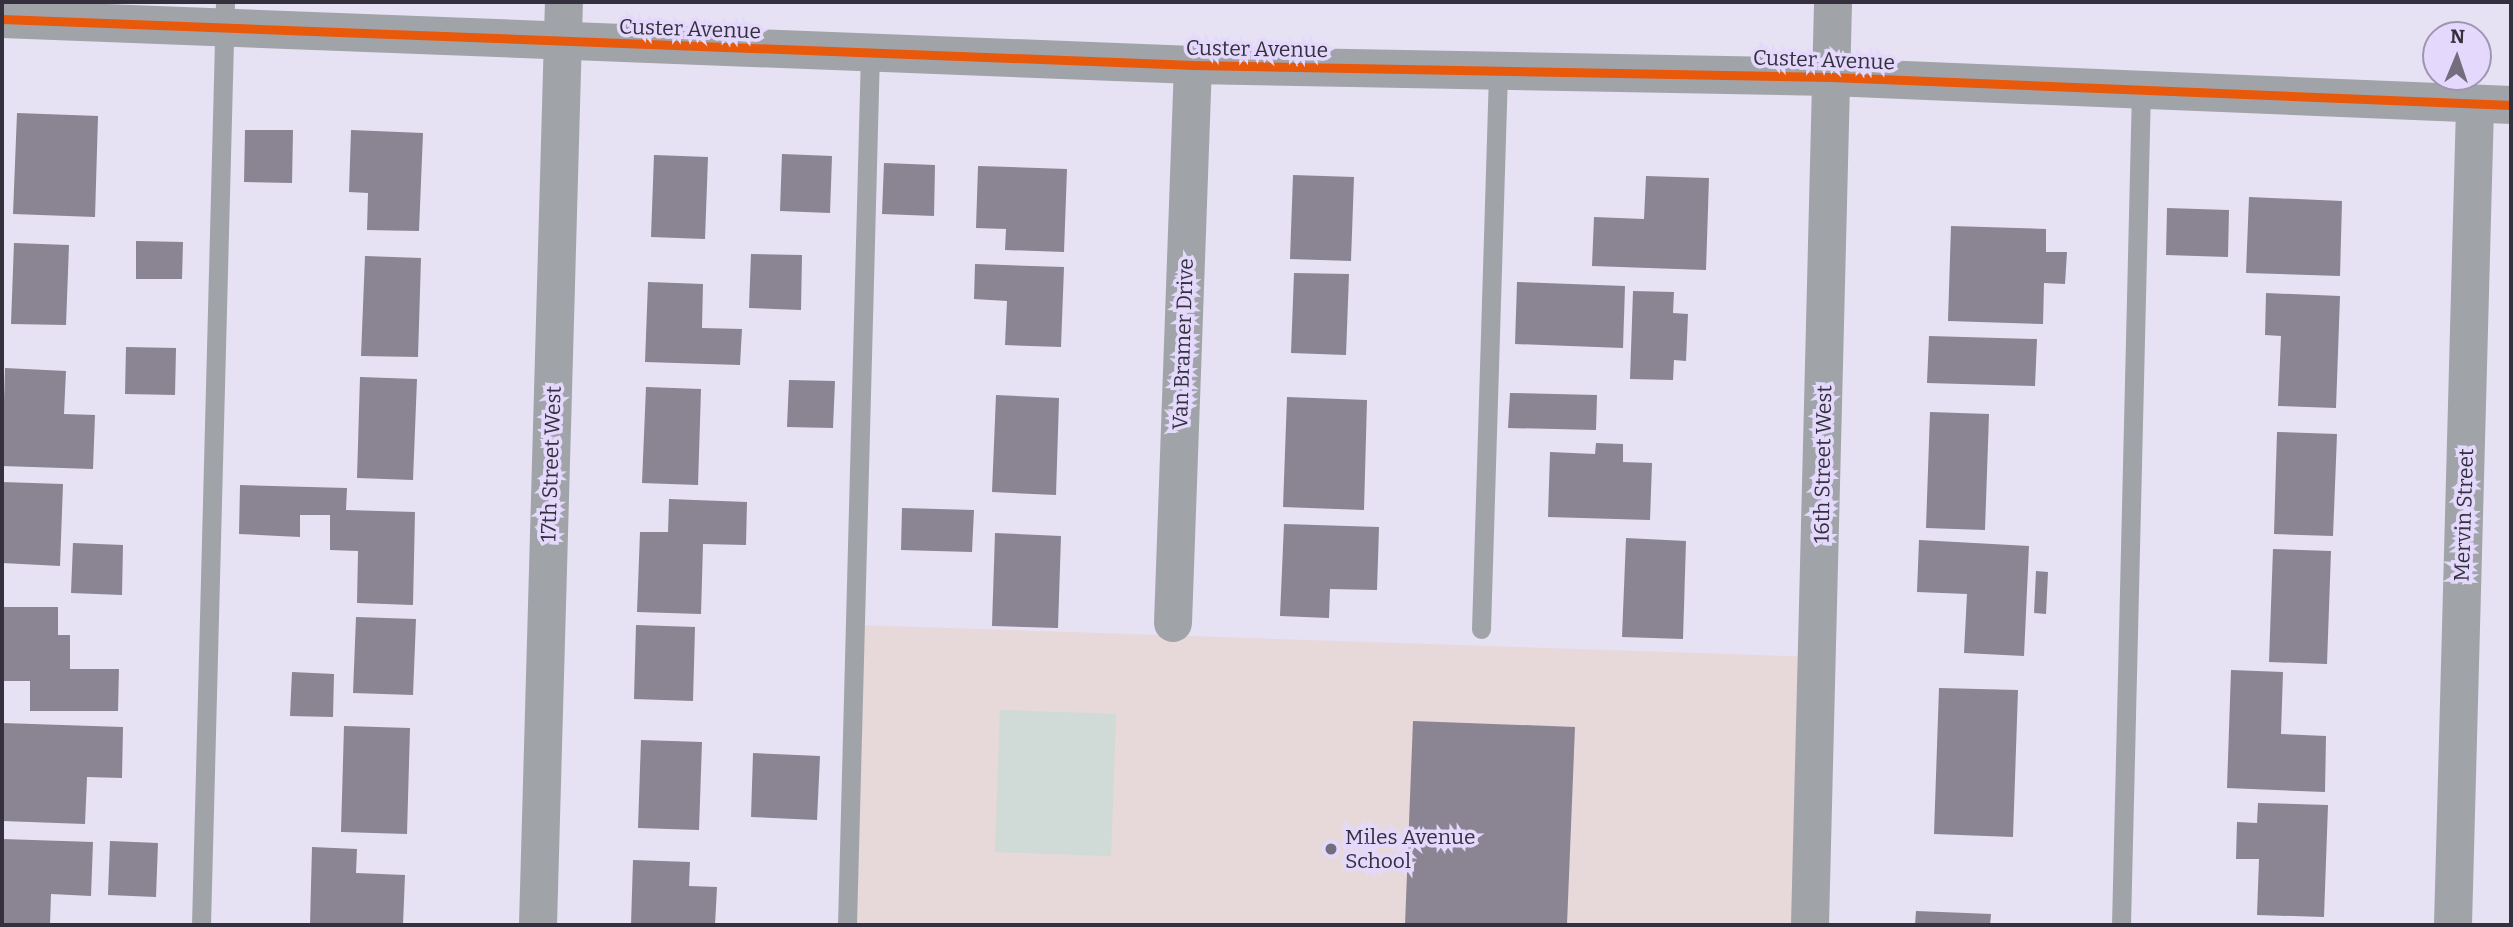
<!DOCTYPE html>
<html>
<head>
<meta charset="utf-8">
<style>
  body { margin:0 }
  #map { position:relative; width:2513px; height:927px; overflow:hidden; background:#e7e1f4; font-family:Bitter,serif }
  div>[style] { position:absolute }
  .education>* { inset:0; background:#e7d8da }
  .green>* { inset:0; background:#d0dad6 }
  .building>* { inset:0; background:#8b8492 }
  .service>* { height:19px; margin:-9.5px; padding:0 9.5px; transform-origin:9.5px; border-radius:9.5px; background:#a0a4a9 }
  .minor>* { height:38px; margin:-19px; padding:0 19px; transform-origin:19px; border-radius:19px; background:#a0a4a9 }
  .tertiary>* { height:38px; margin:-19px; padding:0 19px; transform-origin:19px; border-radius:19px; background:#a0a4a9 }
  .cycleway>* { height:9px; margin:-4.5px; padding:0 4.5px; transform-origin:4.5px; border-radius:4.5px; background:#e8590c }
  .dots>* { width:19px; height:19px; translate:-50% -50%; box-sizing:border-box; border:4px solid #e4d9fc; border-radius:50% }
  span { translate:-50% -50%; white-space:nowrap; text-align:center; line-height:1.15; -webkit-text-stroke:7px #e4d9fc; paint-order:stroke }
  .street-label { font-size:21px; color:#34303d }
  .poi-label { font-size:21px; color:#34303d }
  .left { translate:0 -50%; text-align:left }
  .frame { position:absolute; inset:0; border:4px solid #34303d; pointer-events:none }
  .north { position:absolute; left:2422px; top:21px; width:70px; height:70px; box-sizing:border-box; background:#e4d9fc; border:2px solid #9e95b0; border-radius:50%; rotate:2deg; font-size:19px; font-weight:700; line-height:28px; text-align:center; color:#34303d }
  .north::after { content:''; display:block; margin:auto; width:24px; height:32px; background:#736e7d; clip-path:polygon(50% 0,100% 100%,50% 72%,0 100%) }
</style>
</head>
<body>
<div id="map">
  <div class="education">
    <div style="clip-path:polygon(857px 625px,1819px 657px,1810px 925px,847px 925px)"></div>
  </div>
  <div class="green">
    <div style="clip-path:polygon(1000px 710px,1116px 714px,1111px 856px,995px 852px)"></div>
  </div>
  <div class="building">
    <div style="clip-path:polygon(17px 113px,98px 116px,95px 217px,13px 214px)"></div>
    <div style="clip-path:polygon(245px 130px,293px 130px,292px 183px,244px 182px)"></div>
    <div style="clip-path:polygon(351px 130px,423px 133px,419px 231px,367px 230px,368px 193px,349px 192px)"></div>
    <div style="clip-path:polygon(782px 154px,832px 156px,830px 213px,780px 211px)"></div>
    <div style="clip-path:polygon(654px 155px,708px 157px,705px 239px,651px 237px)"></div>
    <div style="clip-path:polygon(884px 163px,935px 165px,934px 216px,882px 214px)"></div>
    <div style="clip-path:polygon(978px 166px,1067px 169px,1064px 252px,1005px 250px,1006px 229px,976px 228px)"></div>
    <div style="clip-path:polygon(1293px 175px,1354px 177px,1351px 261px,1290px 259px)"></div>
    <div style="clip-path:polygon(1646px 176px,1709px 178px,1706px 270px,1592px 266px,1594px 217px,1644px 219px)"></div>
    <div style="clip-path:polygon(2249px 197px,2342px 201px,2340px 276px,2246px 273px)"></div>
    <div style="clip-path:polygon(2167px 208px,2229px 210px,2228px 257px,2166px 255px)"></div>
    <div style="clip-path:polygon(1951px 226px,2046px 229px,2046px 252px,2067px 252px,2065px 284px,2044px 283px,2043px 324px,1948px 321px)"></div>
    <div style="clip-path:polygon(136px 241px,183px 242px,182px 279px,136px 279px)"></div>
    <div style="clip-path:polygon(14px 243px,69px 245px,66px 325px,11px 324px)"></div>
    <div style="clip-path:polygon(751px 254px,802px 255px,801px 310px,749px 308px)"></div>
    <div style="clip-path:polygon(365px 256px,421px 258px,418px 357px,361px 356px)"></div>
    <div style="clip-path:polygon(975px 264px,1064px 267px,1061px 347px,1005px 345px,1007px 301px,974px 299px)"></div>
    <div style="clip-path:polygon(1294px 273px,1349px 274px,1346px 355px,1291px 353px)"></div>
    <div style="clip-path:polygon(648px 282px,703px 284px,702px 328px,742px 329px,740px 365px,645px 362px)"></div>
    <div style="clip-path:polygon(1517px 282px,1625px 286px,1623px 348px,1515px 344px)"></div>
    <div style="clip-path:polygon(1633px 291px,1674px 292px,1673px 313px,1688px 314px,1686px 361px,1674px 360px,1673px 380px,1630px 379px)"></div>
    <div style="clip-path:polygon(2266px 293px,2340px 296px,2336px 408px,2278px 406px,2281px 336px,2265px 335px)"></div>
    <div style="clip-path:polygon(1929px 336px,2037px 339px,2035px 386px,1927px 383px)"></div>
    <div style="clip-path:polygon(126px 347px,176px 348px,175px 395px,125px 394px)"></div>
    <div style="clip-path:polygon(5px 368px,66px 371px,64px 414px,95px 415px,93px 469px,2px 466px)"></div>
    <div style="clip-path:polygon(360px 377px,417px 379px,413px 480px,357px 478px)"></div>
    <div style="clip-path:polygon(789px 380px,835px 381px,833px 428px,787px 427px)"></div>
    <div style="clip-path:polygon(646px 387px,701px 389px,698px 485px,642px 483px)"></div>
    <div style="clip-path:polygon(1510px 393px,1597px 395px,1596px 430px,1508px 428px)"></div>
    <div style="clip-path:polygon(996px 395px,1059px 398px,1056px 495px,992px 492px)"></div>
    <div style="clip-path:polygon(1287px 397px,1367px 400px,1364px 510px,1283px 507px)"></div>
    <div style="clip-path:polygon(1930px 412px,1989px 414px,1985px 530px,1926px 528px)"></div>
    <div style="clip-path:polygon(2277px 432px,2337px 434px,2333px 536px,2274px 534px)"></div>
    <div style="clip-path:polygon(1596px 443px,1623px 444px,1623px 462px,1652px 463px,1650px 520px,1548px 517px,1550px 452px,1595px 454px)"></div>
    <div style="clip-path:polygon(2px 482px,63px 484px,60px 566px,2px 563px)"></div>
    <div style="clip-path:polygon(240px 485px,347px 488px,346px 510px,415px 512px,413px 605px,357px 603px,358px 551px,330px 550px,330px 515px,300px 515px,300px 537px,239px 534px)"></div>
    <div style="clip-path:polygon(669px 499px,747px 502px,746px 545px,703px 544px,701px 614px,637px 612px,640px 532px,668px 532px)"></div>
    <div style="clip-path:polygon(902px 508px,974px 510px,972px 552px,901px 550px)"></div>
    <div style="clip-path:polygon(1284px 524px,1379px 527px,1377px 590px,1330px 589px,1329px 618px,1280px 616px)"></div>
    <div style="clip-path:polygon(995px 533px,1061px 536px,1058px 628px,992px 626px)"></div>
    <div style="clip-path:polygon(1626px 538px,1686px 541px,1683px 639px,1622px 637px)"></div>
    <div style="clip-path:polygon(1919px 540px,2029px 546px,2024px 656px,1964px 653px,1967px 594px,1917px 592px)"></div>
    <div style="clip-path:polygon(73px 543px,123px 545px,122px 595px,71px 593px)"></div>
    <div style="clip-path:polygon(2273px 549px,2331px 551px,2327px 664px,2269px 662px)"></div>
    <div style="clip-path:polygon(2036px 571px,2048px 572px,2046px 614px,2034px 613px)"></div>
    <div style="clip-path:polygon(2px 607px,58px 607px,58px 635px,70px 635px,70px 669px,119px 669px,118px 711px,30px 711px,30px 681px,2px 681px)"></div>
    <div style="clip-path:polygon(356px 617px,416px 619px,413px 695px,353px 693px)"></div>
    <div style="clip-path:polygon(636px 625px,695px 627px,693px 701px,634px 699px)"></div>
    <div style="clip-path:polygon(2231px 670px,2283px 672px,2281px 734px,2326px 736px,2325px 792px,2227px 788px)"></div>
    <div style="clip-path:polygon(292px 672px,334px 674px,333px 717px,290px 716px)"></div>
    <div style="clip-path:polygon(1939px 688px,2018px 690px,2013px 837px,1934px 834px)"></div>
    <div style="clip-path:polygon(1413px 721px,1575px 727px,1567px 925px,1405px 925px)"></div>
    <div style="clip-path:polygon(2px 723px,123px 727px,122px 778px,87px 777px,85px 824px,2px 821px)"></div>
    <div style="clip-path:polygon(344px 726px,410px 728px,407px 834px,341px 832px)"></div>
    <div style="clip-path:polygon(641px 740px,702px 742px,699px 830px,638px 828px)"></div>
    <div style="clip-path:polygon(753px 753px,820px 756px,817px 820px,751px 817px)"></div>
    <div style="clip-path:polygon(2258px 803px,2328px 805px,2324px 917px,2257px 915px,2259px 859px,2236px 859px,2237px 822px,2257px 823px)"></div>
    <div style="clip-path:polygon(2px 839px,93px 842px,91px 896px,51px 894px,50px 925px,2px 925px)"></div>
    <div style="clip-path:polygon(110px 841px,158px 843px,156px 897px,108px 895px)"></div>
    <div style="clip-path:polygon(312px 847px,357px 849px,356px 873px,405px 875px,403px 925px,310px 925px)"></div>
    <div style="clip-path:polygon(633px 860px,690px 862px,689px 886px,717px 887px,715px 925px,631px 925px)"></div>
    <div style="clip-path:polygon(1916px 911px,1991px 914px,1990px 925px,1915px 925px)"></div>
  </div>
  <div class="service">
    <div style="left:1481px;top:629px;width:558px;rotate:-88.25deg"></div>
    <div style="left:201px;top:925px;width:923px;rotate:-88.51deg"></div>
    <div style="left:847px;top:925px;width:872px;rotate:-88.49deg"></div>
    <div style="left:2121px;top:925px;width:834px;rotate:-88.63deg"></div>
  </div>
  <div class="minor">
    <div style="left:2px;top:19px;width:1192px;rotate:2.21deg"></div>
    <div style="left:1193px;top:65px;width:638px;rotate:1.08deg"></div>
    <div style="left:1831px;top:77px;width:681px;rotate:2.36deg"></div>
    <div style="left:1173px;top:623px;width:558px;rotate:-87.95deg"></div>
    <div style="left:538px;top:925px;width:923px;rotate:-88.39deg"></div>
    <div style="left:2453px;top:925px;width:820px;rotate:-88.46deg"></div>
  </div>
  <div class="tertiary">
    <div style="left:1810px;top:925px;width:923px;rotate:-88.57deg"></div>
  </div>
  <div class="cycleway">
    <div style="left:2px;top:19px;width:1192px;rotate:2.21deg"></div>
    <div style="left:1193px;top:65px;width:638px;rotate:1.08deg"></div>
    <div style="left:1831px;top:77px;width:681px;rotate:2.36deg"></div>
  </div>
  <div class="dots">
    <div style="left:1331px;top:849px;background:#736e7d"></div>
  </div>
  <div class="street-label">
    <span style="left:690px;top:29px;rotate:2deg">Custer Avenue</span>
    <span style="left:1257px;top:49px;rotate:1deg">Custer Avenue</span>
    <span style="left:1824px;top:60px;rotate:2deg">Custer Avenue</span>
    <span style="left:1183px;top:344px;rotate:-88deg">Van Bramer Drive</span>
    <span style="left:551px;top:464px;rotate:-88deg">17th Street West</span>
    <span style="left:1823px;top:464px;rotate:-89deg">16th Street West</span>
    <span style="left:2464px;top:515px;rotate:-88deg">Mervin Street</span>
  </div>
  <div class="poi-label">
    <span class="left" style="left:1345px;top:849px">Miles Avenue<br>School</span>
  </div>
  <div class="frame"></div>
  <div class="north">N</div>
</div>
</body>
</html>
